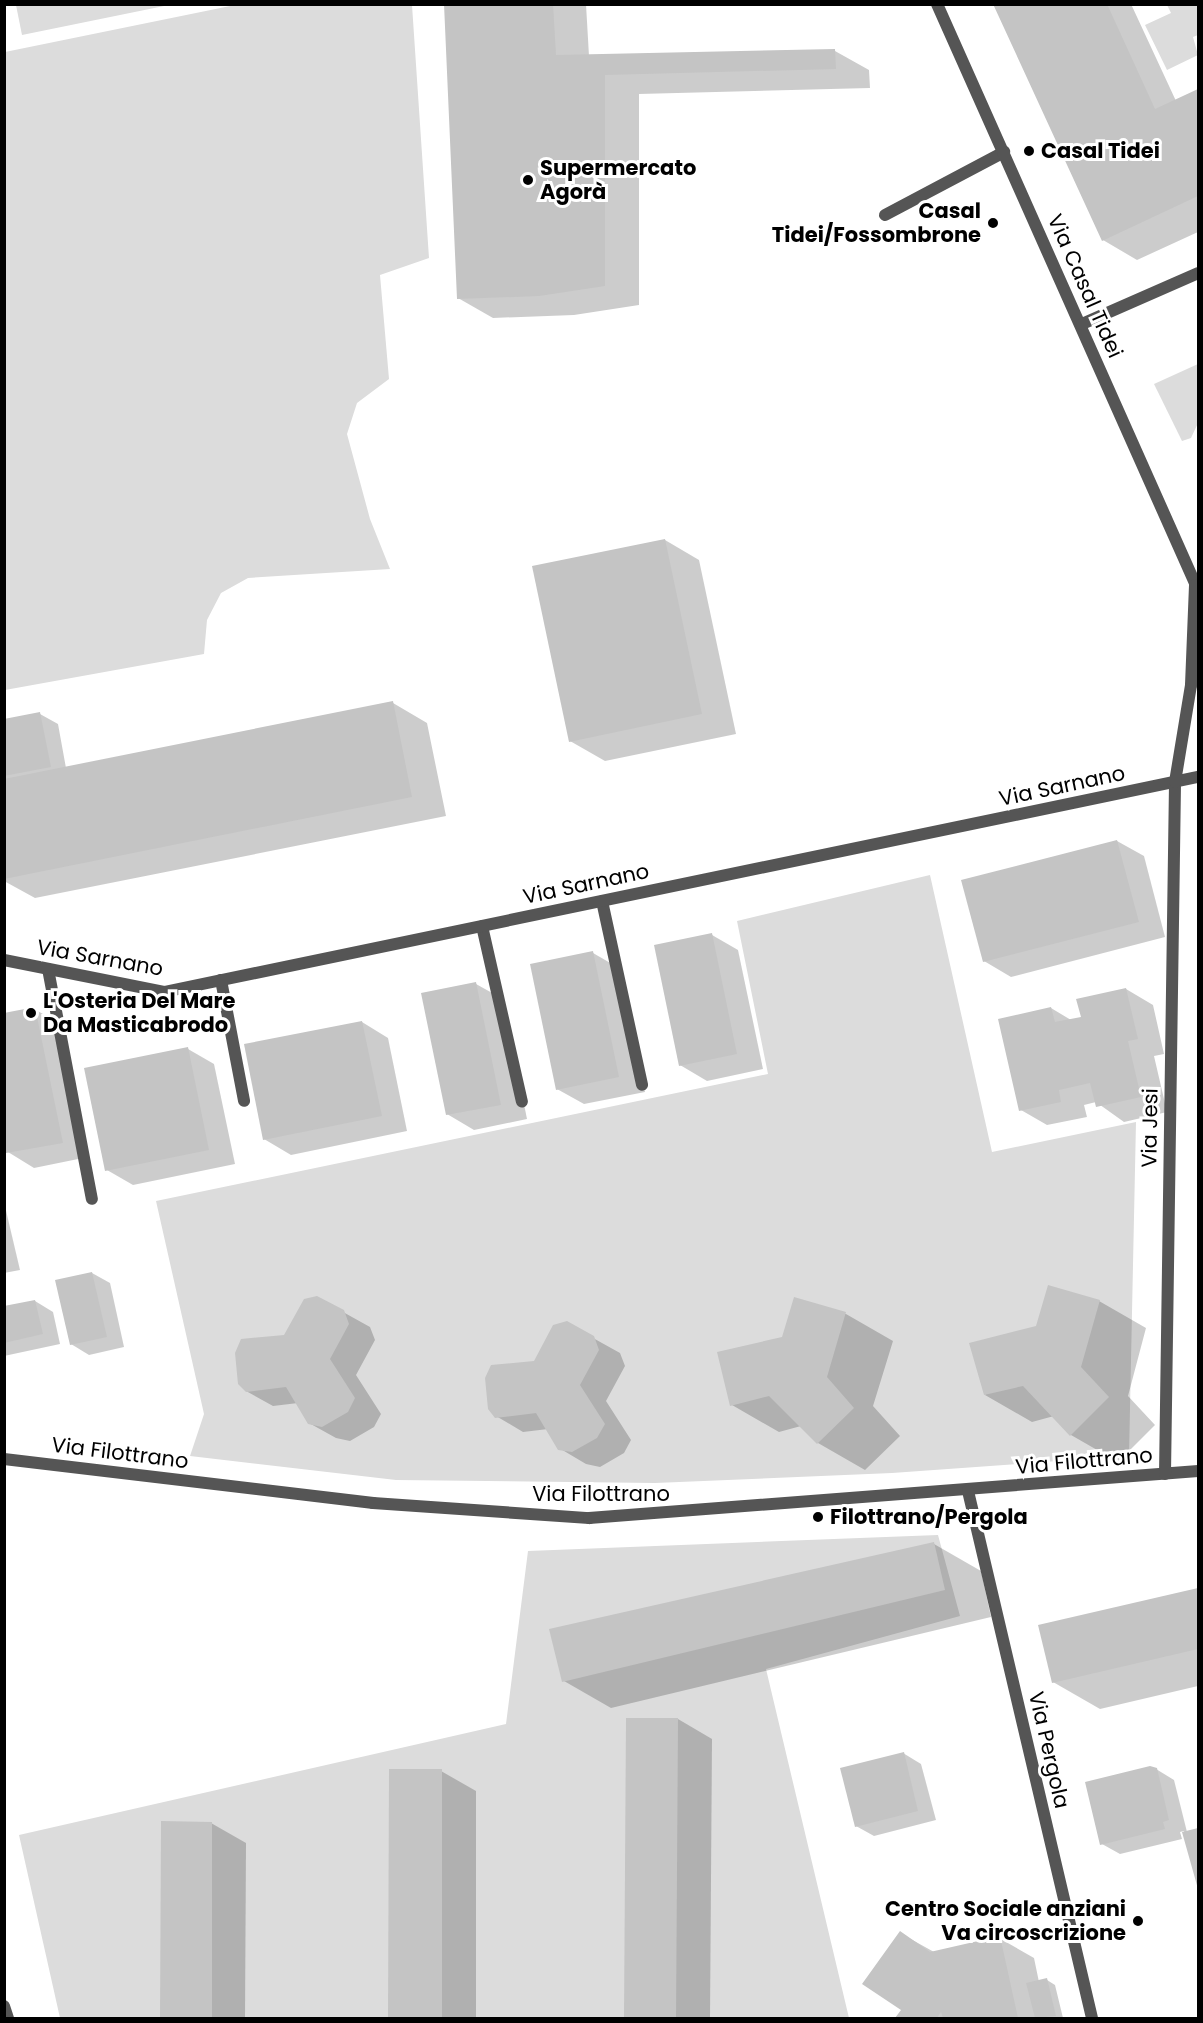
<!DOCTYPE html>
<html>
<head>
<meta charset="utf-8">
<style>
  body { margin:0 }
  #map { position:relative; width:1203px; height:2023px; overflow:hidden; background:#fff; font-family:Poppins,sans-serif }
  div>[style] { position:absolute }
  .green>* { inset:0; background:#dcdcdc }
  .shadow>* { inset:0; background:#0003 }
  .building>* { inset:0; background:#c4c4c4 }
  .service>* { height:12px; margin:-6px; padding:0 6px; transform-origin:6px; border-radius:6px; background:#555 }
  .minor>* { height:12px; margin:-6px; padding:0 6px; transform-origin:6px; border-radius:6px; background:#555 }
  .tertiary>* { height:12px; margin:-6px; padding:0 6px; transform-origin:6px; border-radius:6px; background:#555 }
  .dots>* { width:16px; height:16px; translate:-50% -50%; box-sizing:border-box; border:3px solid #fff; border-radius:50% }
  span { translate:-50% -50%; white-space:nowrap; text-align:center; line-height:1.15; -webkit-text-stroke:6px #fff; paint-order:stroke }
  .poi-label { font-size:21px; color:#000; font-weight:700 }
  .left { translate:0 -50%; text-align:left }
  .right { translate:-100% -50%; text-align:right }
  .street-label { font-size:21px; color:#000 }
  .frame { position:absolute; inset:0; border:6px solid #000; pointer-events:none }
</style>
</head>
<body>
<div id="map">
  <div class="green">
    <div style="clip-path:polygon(240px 4px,412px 5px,429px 258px,380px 275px,389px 379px,357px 403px,347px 434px,370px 519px,390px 569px,248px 578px,221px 593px,207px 620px,204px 654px,5px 690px,5px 52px)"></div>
    <div style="clip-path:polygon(16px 5px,16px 4px,169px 5px,22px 35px)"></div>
    <div style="clip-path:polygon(1167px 5px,1198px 5px,1198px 35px,1193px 37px,1198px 55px,1167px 70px,1145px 25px,1171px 13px)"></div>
    <div style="clip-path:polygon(1198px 364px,1198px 423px,1191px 438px,1182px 441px,1154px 384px)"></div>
    <div style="clip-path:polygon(930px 875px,992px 1152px,1136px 1122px,1129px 1456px,892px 1473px,655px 1483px,396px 1480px,190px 1456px,204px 1414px,156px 1201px,768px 1074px,737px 921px)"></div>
    <div style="clip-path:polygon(938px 1535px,960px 1616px,766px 1669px,849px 2018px,60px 2018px,19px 1835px,506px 1724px,528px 1551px)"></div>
  </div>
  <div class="shadow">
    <div style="clip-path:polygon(445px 4px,586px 4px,589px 56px,835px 51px,869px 70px,870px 88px,639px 94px,639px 305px,574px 315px,493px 318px,458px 298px)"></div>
    <div style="clip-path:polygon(995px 4px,1131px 4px,1176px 101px,1198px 91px,1198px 232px,1137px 260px,1103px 240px)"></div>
    <div style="clip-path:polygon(665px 540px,699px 560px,736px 734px,605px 761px,570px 741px)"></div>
    <div style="clip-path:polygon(393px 703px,427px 723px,446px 816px,35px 898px,4px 881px,4px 721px,40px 714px,58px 724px,66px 768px)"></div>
    <div style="clip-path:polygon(1117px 841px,1144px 856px,1165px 937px,1011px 977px,984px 961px)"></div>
    <div style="clip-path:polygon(712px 935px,738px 950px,763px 1069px,707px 1081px,680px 1065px)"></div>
    <div style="clip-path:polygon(593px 953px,619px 968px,645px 1092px,584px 1104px,557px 1089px)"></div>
    <div style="clip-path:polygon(476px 984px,503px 999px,527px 1119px,474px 1130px,447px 1114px)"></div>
    <div style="clip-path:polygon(1126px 989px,1153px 1005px,1164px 1054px,1154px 1056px,1167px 1112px,1124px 1122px,1096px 1102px,1084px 1105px,1087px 1117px,1047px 1125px,1021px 1110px,1051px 1008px,1071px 1020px,1083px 1018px)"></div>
    <div style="clip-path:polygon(34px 1009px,61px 1024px,88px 1157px,34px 1168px,8px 1152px,4px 1137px,4px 1015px)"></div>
    <div style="clip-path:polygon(362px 1022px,388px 1038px,407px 1131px,291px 1155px,264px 1139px)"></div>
    <div style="clip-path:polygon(188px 1049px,214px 1064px,235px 1164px,133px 1185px,107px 1170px)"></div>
    <div style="clip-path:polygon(4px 1202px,20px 1270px,4px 1273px)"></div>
    <div style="clip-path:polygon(92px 1273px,110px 1283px,124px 1347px,89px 1355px,71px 1344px)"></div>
    <div style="clip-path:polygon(795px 1299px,846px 1314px,893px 1341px,873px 1406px,900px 1436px,865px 1470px,818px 1443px,801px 1426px,779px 1432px,732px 1405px,784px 1339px)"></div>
    <div style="clip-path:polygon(35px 1301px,53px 1312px,60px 1344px,4px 1356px,4px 1308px)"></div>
    <div style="clip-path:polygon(1099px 1301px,1146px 1328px,1128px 1396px,1155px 1425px,1118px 1462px,1071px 1435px,1054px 1416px,1032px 1422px,985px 1395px,1038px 1327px)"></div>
    <div style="clip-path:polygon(343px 1312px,370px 1327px,375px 1340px,356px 1375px,381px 1414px,374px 1427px,350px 1441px,336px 1438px,309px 1423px,298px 1403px,273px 1406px,246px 1391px,285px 1337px)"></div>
    <div style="clip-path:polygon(593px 1338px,620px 1353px,625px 1366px,606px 1401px,631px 1440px,624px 1453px,600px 1467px,586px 1464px,559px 1448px,548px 1429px,523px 1432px,496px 1416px,535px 1362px)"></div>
    <div style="clip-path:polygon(934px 1544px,981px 1571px,991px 1617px,611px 1708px,564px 1681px)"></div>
    <div style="clip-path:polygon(1198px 1589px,1198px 1686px,1100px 1709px,1053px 1682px,1040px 1627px)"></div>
    <div style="clip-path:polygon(627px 1719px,678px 1719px,712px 1739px,710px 2018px,626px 2018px)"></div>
    <div style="clip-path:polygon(903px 1753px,921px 1764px,936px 1820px,874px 1836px,856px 1826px)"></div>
    <div style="clip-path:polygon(1156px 1769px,1174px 1780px,1187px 1832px,1198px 1829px,1198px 1886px,1184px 1831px,1180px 1832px,1182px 1839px,1120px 1854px,1102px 1844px)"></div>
    <div style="clip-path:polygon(391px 1771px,441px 1771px,476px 1791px,476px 2018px,390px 2018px)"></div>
    <div style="clip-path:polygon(162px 1823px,211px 1823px,246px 1843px,245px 2018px,162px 2018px)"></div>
    <div style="clip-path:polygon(900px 1933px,934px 1952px,999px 1938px,1034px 1958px,1039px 1982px,1047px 1980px,1055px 1985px,1063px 2018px,897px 2018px,903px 2010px)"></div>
  </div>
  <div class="building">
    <div style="clip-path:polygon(444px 4px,553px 4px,556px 55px,835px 49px,836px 69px,605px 75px,605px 286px,539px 296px,457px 299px)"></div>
    <div style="clip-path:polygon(993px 4px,1107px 4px,1155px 109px,1198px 89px,1198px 196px,1102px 241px)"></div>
    <div style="clip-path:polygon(665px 539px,702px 714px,569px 742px,532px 566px)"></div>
    <div style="clip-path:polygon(393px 701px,412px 797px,4px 879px,4px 779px)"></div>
    <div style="clip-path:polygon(40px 712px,51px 767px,4px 776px,4px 719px)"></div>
    <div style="clip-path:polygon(1117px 840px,1139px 922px,983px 962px,961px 880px)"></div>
    <div style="clip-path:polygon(712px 933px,737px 1054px,679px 1066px,654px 945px)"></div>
    <div style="clip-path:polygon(593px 951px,619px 1077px,556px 1090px,530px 964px)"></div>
    <div style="clip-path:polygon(476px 982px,501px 1105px,446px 1115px,421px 993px)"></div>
    <div style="clip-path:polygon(1126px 988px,1138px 1039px,1128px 1041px,1141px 1097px,1096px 1107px,1090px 1083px,1059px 1090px,1061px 1102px,1019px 1111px,998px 1019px,1051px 1007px,1055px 1022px,1081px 1017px,1076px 999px)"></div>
    <div style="clip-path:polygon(35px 1007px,63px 1143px,6px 1153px,4px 1013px)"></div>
    <div style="clip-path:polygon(362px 1021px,382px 1116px,263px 1140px,244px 1044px)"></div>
    <div style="clip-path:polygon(188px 1047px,209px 1150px,105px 1171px,84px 1068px)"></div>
    <div style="clip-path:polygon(92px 1272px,107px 1337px,70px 1345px,55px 1280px)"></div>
    <div style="clip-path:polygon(1048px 1285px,1100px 1300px,1081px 1367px,1109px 1397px,1070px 1436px,1023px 1386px,984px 1395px,969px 1343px,1036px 1326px)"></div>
    <div style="clip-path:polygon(317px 1296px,344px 1310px,349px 1324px,330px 1359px,355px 1398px,348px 1412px,322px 1427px,308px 1424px,286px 1387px,246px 1392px,238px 1384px,235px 1353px,241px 1339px,284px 1335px,304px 1299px)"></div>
    <div style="clip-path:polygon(794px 1297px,846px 1312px,827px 1377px,854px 1408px,817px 1444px,769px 1396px,730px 1406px,717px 1352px,782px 1337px)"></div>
    <div style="clip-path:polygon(35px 1300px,43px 1334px,4px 1343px,4px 1306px)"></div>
    <div style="clip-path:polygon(567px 1321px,594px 1336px,599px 1350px,580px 1385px,605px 1424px,597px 1438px,572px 1452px,558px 1450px,536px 1413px,495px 1418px,488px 1409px,485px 1378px,491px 1365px,534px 1361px,553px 1325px)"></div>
    <div style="clip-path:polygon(934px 1542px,945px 1590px,562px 1682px,549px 1629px)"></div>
    <div style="clip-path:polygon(1198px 1588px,1198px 1649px,1052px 1683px,1038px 1625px)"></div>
    <div style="clip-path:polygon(626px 1718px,678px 1718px,676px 2018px,624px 2018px)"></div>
    <div style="clip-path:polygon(904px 1752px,918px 1811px,855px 1827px,840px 1768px)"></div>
    <div style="clip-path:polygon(1150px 1766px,1157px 1768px,1169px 1820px,1163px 1822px,1165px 1829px,1100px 1845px,1085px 1782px)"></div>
    <div style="clip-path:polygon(389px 1769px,442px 1769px,442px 2018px,388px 2018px)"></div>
    <div style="clip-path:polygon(161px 1821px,212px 1822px,212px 2018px,160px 2018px)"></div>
    <div style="clip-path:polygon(1198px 1828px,1198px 1889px,1182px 1832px)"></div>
    <div style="clip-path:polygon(900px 1931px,930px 1952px,1000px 1936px,1018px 2018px,943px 2018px,941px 2012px,937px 2018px,895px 2018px,901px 2010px,862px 1984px)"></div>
    <div style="clip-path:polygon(1047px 1978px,1056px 2016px,1035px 2018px,1026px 1983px)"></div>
  </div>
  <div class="service">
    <div style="left:885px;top:215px;width:135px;rotate:-27.9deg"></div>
    <div style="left:602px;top:901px;width:188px;rotate:77.7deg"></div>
    <div style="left:482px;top:926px;width:180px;rotate:77.2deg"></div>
    <div style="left:48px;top:969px;width:234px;rotate:79.2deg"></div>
    <div style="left:221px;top:980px;width:123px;rotate:79.2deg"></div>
  </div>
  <div class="minor">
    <div style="left:937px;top:4px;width:641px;rotate:65.99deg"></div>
    <div style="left:1082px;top:324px;width:127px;rotate:-23.7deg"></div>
    <div style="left:4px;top:960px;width:163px;rotate:11.3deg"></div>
    <div style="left:164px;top:992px;width:1056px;rotate:-11.75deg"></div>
    <div style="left:4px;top:1459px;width:372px;rotate:6.8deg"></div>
    <div style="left:373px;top:1503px;width:217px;rotate:4deg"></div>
    <div style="left:589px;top:1518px;width:611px;rotate:-4.41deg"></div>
    <div style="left:1165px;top:1474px;width:692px;rotate:-89.17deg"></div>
    <div style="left:1175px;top:782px;width:98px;rotate:-80.6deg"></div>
    <div style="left:1191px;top:685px;width:100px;rotate:-87.7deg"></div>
    <div style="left:968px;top:1491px;width:541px;rotate:76.76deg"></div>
  </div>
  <div class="tertiary">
    <div style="left:4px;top:2006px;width:13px;rotate:72deg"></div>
  </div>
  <div class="dots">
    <div style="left:1029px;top:151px;background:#000"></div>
    <div style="left:528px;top:180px;background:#000"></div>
    <div style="left:993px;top:223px;background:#000"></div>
    <div style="left:31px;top:1013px;background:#000"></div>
    <div style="left:818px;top:1517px;background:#000"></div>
    <div style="left:1138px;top:1921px;background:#000"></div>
  </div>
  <div class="poi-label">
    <span class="left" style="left:1041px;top:151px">Casal Tidei</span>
    <span class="left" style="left:540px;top:180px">Supermercato<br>Agorà</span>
    <span class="right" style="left:981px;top:223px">Casal<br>Tidei/Fossombrone</span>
    <span class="left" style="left:43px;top:1013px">L'Osteria Del Mare<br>Da Masticabrodo</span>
    <span class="left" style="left:830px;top:1517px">Filottrano/Pergola</span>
    <span class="right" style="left:1126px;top:1921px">Centro Sociale anziani<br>Va circoscrizione</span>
  </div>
  <div class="street-label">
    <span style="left:1085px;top:286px;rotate:66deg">Via Casal Tidei</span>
    <span style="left:1062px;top:786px;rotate:-12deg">Via Sarnano</span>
    <span style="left:586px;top:884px;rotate:-12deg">Via Sarnano</span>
    <span style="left:100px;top:958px;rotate:10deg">Via Sarnano</span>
    <span style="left:1150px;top:1128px;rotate:-89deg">Via Jesi</span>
    <span style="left:120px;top:1453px;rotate:7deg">Via Filottrano</span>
    <span style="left:1084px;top:1461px;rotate:-5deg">Via Filottrano</span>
    <span style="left:601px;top:1494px">Via Filottrano</span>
    <span style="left:1049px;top:1750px;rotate:77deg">Via Pergola</span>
  </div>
  <div class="frame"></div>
</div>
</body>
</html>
